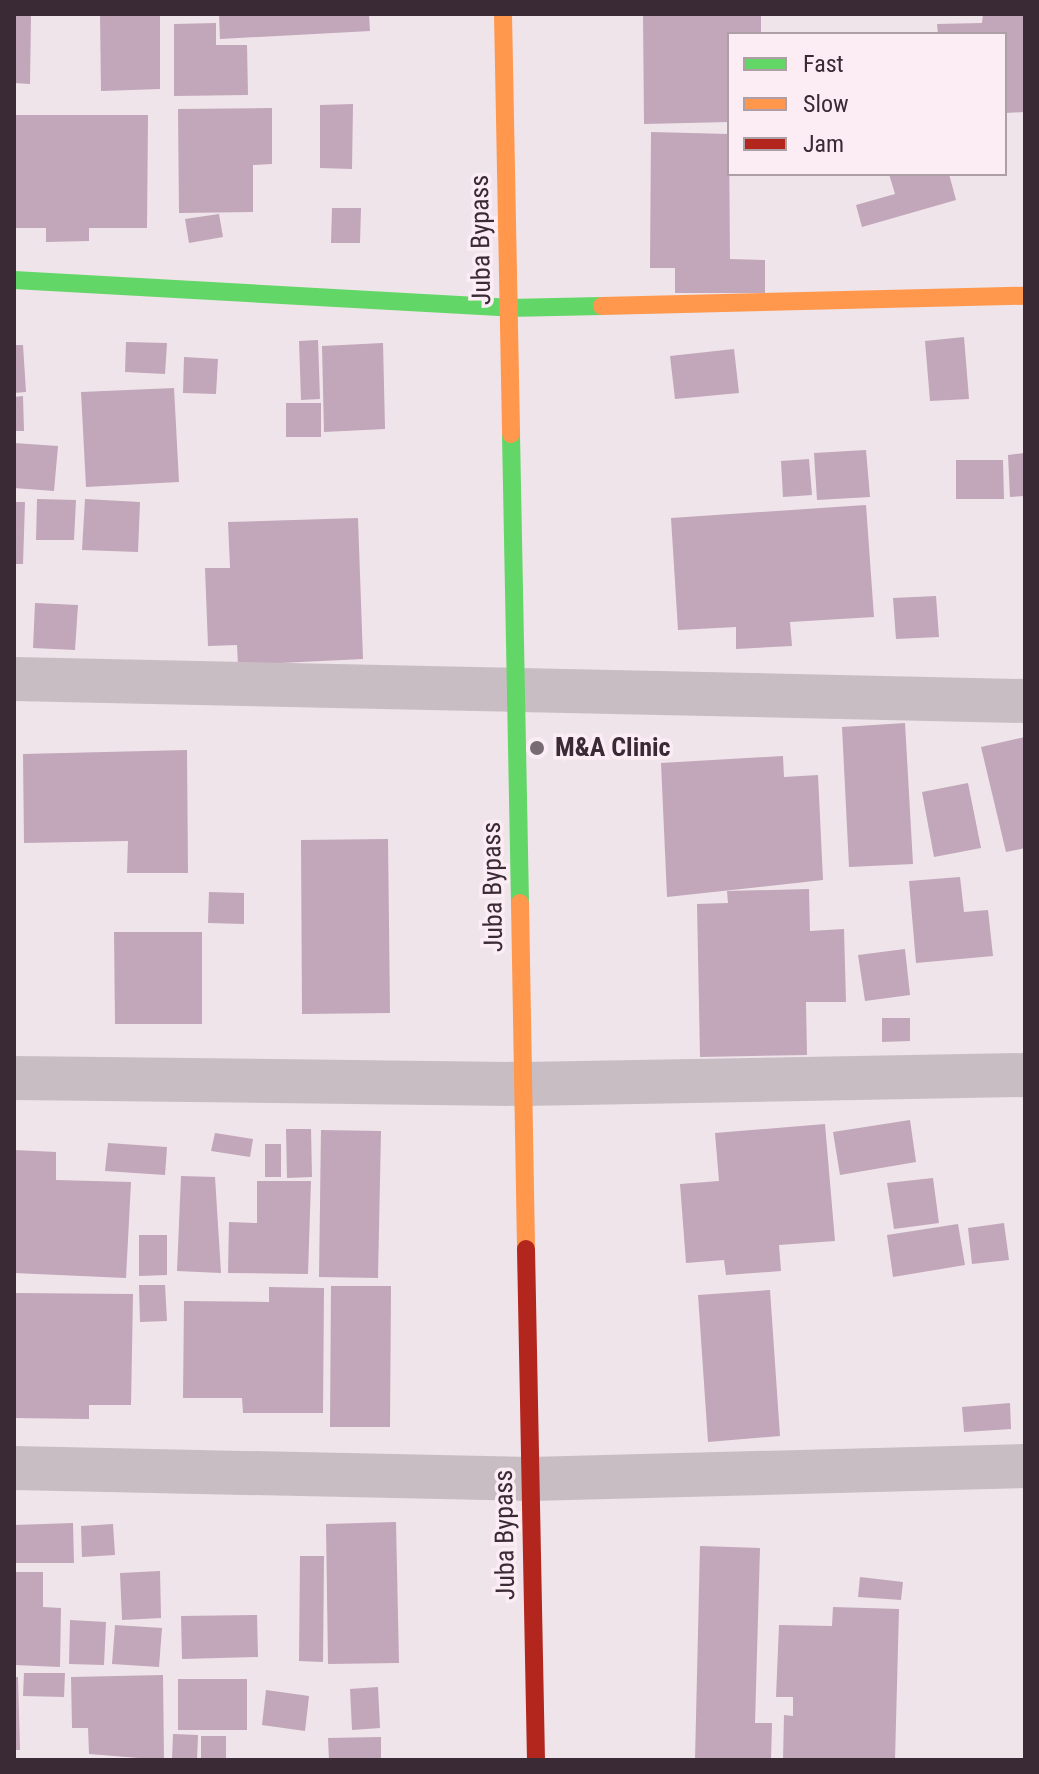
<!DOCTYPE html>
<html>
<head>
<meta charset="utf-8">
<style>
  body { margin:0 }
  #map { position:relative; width:1039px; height:1774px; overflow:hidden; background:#efe4e9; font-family:"Roboto Condensed",sans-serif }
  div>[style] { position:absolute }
  .building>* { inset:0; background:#c2a6ba }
  .street>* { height:44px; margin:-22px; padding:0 22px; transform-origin:22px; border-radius:22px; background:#c8bdc3 }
  .fast>* { height:18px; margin:-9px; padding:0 9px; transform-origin:9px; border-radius:9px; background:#63d668 }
  .slow>* { height:18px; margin:-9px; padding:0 9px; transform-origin:9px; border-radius:9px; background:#ff974d }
  .jam>* { height:18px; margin:-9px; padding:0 9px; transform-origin:9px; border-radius:9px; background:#b3261e }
  .dots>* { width:22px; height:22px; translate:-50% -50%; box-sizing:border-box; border:4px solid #fbedf3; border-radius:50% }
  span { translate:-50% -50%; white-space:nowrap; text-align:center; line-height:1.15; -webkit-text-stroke:7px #fbedf3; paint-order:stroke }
  .street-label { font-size:26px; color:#3a2a35 }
  .poi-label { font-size:26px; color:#3a2a35; font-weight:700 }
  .left { translate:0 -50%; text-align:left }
  .frame { position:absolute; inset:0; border:16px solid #3a2a35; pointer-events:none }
  .legend { position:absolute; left:727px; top:32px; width:280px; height:144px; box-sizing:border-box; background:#fbedf3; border:2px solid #ae9fa7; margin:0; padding:10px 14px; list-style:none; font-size:24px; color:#3a2a35 }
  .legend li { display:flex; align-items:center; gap:16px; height:40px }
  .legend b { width:40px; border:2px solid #ae9fa7 }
</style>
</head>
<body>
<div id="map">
  <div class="building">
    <div style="clip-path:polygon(14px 14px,31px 14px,30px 84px,14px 83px)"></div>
    <div style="clip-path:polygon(100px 14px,160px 14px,160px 89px,101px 91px)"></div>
    <div style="clip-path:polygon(219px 14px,369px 14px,370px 31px,220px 39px)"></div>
    <div style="clip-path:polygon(643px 14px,761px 14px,761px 34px,729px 34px,729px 122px,644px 124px)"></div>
    <div style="clip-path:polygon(983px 14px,1025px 14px,1025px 112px,1005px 113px,1005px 34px,938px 34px,937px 24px,982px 23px)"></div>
    <div style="clip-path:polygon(216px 23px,216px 45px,247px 45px,248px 95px,174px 96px,174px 24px)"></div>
    <div style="clip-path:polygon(353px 104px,352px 169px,320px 168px,320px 105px)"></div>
    <div style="clip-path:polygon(272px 108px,272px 164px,253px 165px,253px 212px,179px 213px,178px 109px)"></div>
    <div style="clip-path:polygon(14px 115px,148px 115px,147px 228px,89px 228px,89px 241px,46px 242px,46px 228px,14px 228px)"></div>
    <div style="clip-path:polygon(651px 132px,729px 134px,730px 259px,765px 260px,765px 293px,675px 293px,675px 268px,650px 268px)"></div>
    <div style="clip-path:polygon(889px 174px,949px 174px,956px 200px,862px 227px,856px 205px,895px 194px)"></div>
    <div style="clip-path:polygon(332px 208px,361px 208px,360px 243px,331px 243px)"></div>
    <div style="clip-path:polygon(219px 214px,223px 237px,189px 243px,185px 219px)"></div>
    <div style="clip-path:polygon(964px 337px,969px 399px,930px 401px,925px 341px)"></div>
    <div style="clip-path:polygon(318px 340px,320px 399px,301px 400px,299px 341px)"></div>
    <div style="clip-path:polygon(126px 342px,167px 343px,165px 374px,125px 372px)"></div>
    <div style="clip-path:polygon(383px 343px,385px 429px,324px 432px,322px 346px)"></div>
    <div style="clip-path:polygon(14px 345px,23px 345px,26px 392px,14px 393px)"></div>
    <div style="clip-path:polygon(734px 349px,739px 393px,675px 399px,670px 356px)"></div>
    <div style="clip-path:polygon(184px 357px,218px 359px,216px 394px,183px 393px)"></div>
    <div style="clip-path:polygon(174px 388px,179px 482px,86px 487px,81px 392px)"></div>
    <div style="clip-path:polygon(23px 396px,24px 431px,14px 431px,14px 397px)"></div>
    <div style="clip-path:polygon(286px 403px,321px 403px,321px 437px,286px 437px)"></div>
    <div style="clip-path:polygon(14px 443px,58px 446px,54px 491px,14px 488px)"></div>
    <div style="clip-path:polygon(866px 450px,870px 497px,817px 500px,814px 453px)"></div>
    <div style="clip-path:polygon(1025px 453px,1025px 496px,1010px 497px,1008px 455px)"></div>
    <div style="clip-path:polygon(809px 459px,812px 495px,783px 497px,781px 461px)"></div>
    <div style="clip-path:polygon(956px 460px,1003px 460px,1004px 499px,956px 499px)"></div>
    <div style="clip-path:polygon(37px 499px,76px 500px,74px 540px,36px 540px)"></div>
    <div style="clip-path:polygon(85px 499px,140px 502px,138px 552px,82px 550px)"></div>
    <div style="clip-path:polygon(14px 502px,25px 502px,23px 564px,14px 564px)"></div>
    <div style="clip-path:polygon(866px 505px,874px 617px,790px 622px,792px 646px,736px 649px,736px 627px,678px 630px,671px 518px)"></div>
    <div style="clip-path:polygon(358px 518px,363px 659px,238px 665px,237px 645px,208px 646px,205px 568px,230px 568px,228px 522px)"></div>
    <div style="clip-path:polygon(936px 596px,939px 637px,896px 639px,893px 598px)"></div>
    <div style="clip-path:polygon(35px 603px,78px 605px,75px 650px,33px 648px)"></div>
    <div style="clip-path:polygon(905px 723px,913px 864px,849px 867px,842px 727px)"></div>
    <div style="clip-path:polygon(1025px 737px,1025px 848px,1006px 852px,981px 747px)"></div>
    <div style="clip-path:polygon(187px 750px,188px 873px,127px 873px,128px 841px,24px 843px,23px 754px)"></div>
    <div style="clip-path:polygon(783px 756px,784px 777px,818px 775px,823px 880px,667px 897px,661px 763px)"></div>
    <div style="clip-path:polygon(968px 783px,981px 848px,934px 857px,922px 792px)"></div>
    <div style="clip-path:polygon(388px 839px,390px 1013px,302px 1014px,301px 840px)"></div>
    <div style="clip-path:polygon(960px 877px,964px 912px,988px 910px,993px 956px,916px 963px,909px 881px)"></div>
    <div style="clip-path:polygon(809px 889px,810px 931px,844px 929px,846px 1002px,806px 1002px,807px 1055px,700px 1057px,697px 904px,728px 903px,727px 891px)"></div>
    <div style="clip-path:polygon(209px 892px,244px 893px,244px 924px,208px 923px)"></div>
    <div style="clip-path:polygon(114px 932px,202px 932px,202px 1024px,115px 1024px)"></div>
    <div style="clip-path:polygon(905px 949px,910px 995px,865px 1001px,858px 955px)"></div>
    <div style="clip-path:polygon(882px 1018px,910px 1018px,910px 1041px,882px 1042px)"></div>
    <div style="clip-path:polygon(910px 1120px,916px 1162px,840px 1175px,833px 1132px)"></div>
    <div style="clip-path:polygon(825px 1124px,835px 1241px,779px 1245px,781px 1271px,726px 1275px,724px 1260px,686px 1263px,680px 1184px,719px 1181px,715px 1133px)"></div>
    <div style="clip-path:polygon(286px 1129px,311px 1129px,312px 1177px,287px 1178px)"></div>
    <div style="clip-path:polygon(321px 1130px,381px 1131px,378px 1278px,319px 1277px)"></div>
    <div style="clip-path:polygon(215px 1133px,253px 1139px,250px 1157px,211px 1151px)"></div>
    <div style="clip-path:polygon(108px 1143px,167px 1147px,165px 1175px,105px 1171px)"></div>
    <div style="clip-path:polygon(265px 1144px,281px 1144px,281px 1177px,265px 1177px)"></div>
    <div style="clip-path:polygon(14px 1150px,56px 1152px,56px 1180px,131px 1182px,126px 1278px,14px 1273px)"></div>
    <div style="clip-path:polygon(181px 1176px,215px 1177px,221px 1273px,177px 1271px)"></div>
    <div style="clip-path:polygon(933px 1178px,939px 1223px,894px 1229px,887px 1183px)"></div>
    <div style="clip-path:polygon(257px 1181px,311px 1181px,308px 1274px,228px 1273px,229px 1222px,257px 1223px)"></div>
    <div style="clip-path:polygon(1004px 1223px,1009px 1260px,972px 1264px,968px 1228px)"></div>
    <div style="clip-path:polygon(958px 1224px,965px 1265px,893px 1277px,887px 1235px)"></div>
    <div style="clip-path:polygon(139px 1235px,167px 1235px,167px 1275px,139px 1276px)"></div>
    <div style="clip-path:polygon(139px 1285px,165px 1285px,167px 1321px,140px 1322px)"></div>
    <div style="clip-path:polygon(331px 1286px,391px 1286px,390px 1427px,330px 1427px)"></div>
    <div style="clip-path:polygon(269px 1287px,324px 1288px,323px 1413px,243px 1413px,242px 1398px,183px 1398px,184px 1301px,269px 1302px)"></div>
    <div style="clip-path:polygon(770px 1290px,780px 1436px,708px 1442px,698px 1295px)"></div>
    <div style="clip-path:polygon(14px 1293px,133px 1294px,131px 1405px,89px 1405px,89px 1419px,14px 1418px)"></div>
    <div style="clip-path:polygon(1010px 1403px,1011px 1429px,964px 1432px,962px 1407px)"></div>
    <div style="clip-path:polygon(396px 1522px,399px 1663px,328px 1664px,326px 1524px)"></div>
    <div style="clip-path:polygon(73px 1523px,74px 1563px,14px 1563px,14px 1525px)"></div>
    <div style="clip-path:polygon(113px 1524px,115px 1555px,82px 1557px,81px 1526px)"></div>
    <div style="clip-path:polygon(700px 1546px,760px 1548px,755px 1723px,772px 1723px,771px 1760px,695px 1760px)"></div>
    <div style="clip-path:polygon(300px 1556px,324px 1556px,323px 1662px,299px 1661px)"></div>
    <div style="clip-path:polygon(160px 1571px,161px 1618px,122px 1620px,120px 1573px)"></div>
    <div style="clip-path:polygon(14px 1572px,43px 1572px,43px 1607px,61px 1608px,60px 1667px,14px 1665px)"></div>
    <div style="clip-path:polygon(860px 1577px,903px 1582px,901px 1600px,858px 1597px)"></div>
    <div style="clip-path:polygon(833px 1607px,899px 1609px,895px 1760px,783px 1760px,784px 1715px,793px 1716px,793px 1697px,776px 1697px,779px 1625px,832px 1626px)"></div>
    <div style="clip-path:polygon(257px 1615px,258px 1657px,182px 1659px,181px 1616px)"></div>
    <div style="clip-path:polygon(70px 1620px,106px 1622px,104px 1665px,69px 1664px)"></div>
    <div style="clip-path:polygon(115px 1625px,162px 1628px,159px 1667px,112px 1664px)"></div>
    <div style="clip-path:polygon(24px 1673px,65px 1673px,64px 1697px,23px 1696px)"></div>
    <div style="clip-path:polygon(163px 1675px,164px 1760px,89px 1754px,88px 1728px,72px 1728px,71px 1677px)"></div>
    <div style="clip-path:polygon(14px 1677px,18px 1677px,20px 1750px,14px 1750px)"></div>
    <div style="clip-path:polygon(178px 1679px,247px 1679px,247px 1730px,178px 1730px)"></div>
    <div style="clip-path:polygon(378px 1687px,380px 1728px,352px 1730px,350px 1689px)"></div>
    <div style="clip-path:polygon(266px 1690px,309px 1696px,305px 1731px,262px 1725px)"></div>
    <div style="clip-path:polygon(173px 1734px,198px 1735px,197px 1760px,172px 1760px)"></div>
    <div style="clip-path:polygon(201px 1736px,226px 1736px,226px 1760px,201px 1760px)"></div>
    <div style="clip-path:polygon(381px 1737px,381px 1760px,329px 1760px,328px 1738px)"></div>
  </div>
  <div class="street">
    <div style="left:14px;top:679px;width:1011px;rotate:1.25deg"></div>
    <div style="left:14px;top:1078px;width:509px;rotate:0.68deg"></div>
    <div style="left:523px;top:1084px;width:502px;rotate:-1.03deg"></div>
    <div style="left:14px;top:1468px;width:516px;rotate:1.22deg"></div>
    <div style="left:530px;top:1479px;width:495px;rotate:-1.5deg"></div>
  </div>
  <div class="fast">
    <div style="left:14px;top:280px;width:495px;rotate:3.2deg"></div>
    <div style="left:508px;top:308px;width:94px;rotate:-1.2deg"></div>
    <div style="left:511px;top:434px;width:469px;rotate:88.9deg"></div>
  </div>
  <div class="slow">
    <div style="left:503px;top:14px;width:420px;rotate:88.9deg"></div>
    <div style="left:602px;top:306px;width:423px;rotate:-1.4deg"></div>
    <div style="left:520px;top:903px;width:346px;rotate:89deg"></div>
  </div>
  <div class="jam">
    <div style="left:526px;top:1249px;width:511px;rotate:88.88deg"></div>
  </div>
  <div class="dots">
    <div style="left:537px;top:748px;background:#796b74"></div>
  </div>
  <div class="street-label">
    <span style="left:481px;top:240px;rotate:-91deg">Juba Bypass</span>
    <span style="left:493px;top:887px;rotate:-91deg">Juba Bypass</span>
    <span style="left:505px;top:1535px;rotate:-91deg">Juba Bypass</span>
  </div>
  <div class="poi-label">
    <span class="left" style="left:555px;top:748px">M&amp;A Clinic</span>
  </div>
  <div class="frame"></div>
  <ul class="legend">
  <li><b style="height:10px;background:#63d668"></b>Fast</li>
  <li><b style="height:10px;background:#ff974d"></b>Slow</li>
  <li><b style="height:10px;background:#b3261e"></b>Jam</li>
  </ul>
</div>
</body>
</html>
